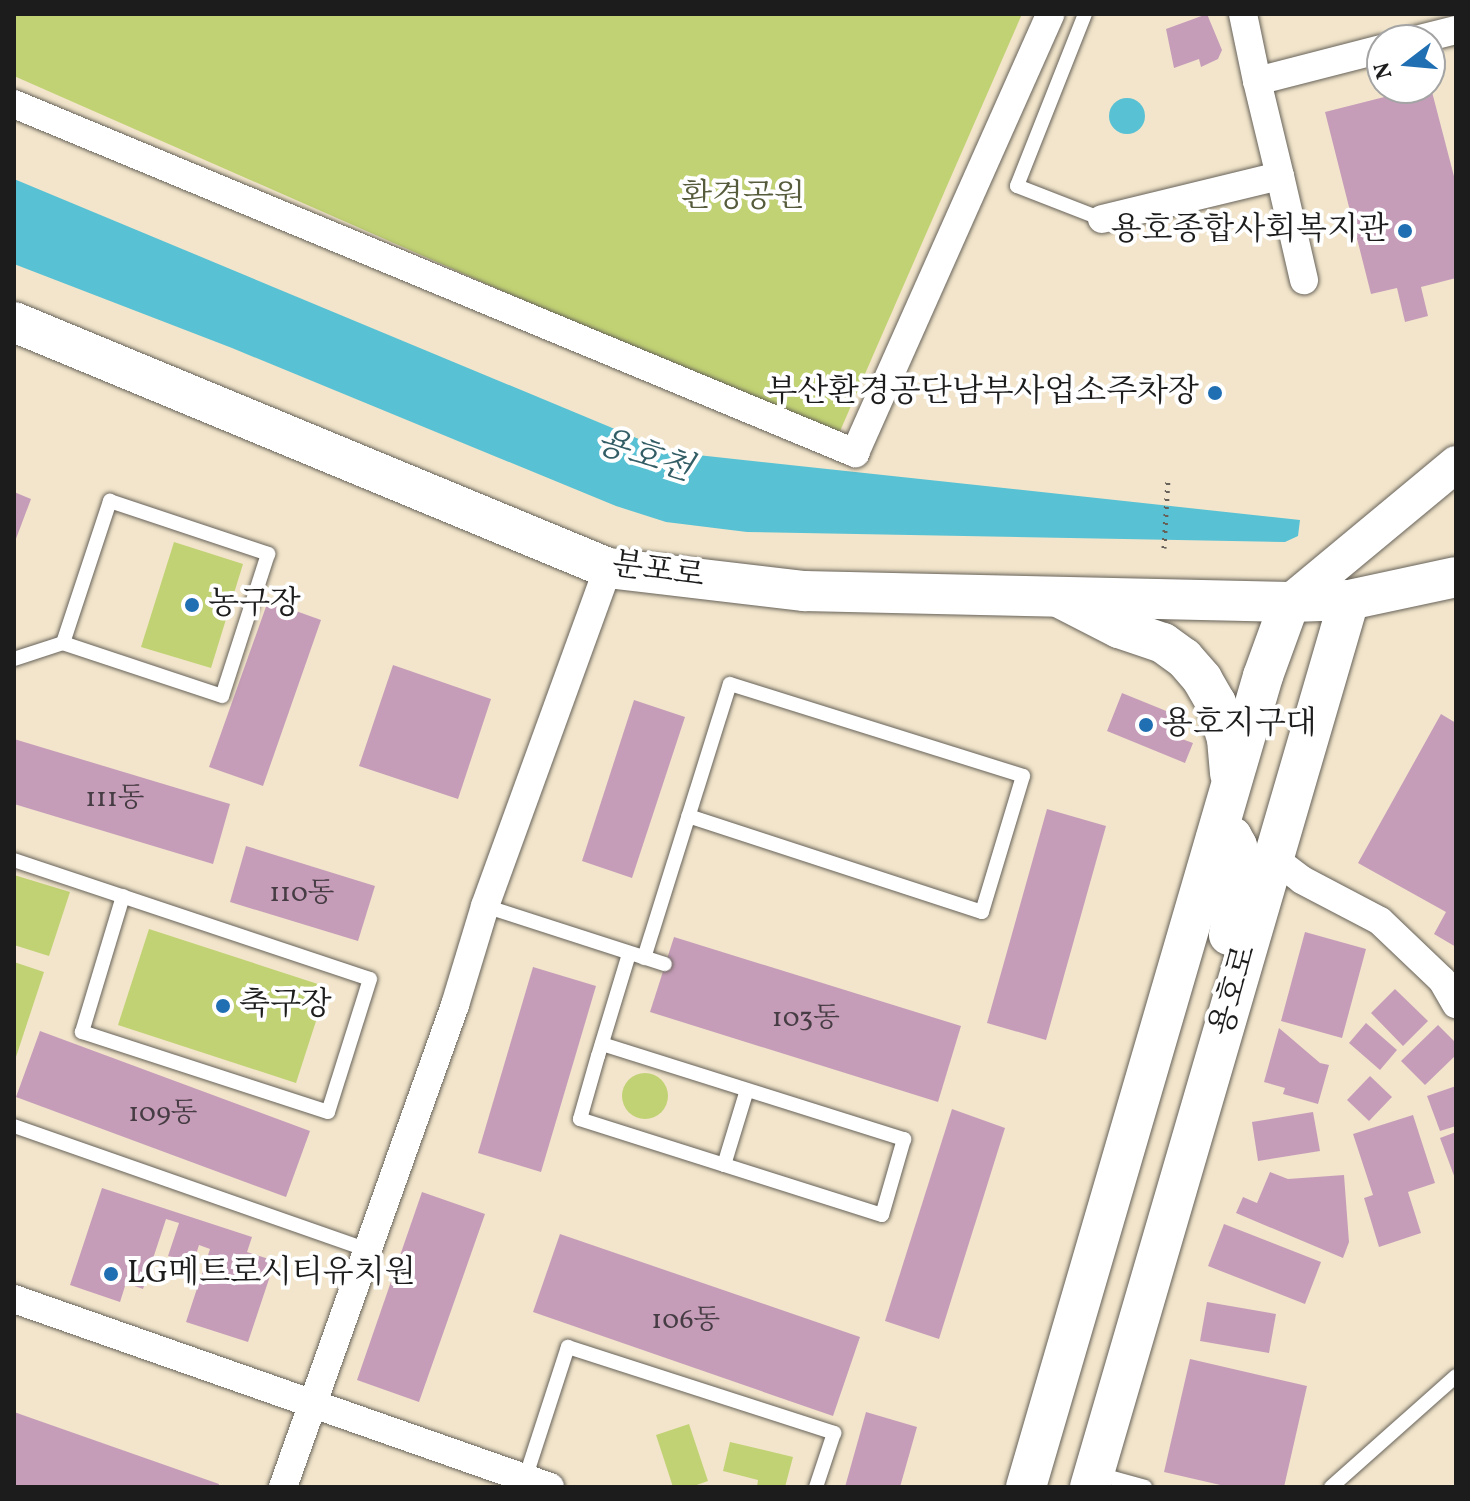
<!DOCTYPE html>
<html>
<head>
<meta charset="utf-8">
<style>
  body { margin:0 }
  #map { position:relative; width:1470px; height:1501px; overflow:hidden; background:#f2e5cb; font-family:Vollkorn,"Noto Serif KR",serif }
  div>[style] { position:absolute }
  .green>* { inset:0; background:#c1d274 }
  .round { border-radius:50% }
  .water>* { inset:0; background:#58c1d4 }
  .building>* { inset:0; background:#c69db9 }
  .path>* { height:5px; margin-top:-2.5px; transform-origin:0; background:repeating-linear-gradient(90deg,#676259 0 2px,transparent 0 8px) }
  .roads { filter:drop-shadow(0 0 2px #676259) drop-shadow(0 0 2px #676259) }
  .service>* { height:14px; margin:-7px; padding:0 7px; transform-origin:7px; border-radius:7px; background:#fff }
  .minor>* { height:28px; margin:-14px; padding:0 14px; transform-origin:14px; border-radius:14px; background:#fff }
  .tertiary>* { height:36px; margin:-18px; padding:0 18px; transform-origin:18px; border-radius:18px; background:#fff }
  .secondary>* { height:40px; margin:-20px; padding:0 20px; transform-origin:20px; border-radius:20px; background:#fff }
  .dots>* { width:22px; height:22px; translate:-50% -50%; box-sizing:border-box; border:4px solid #fff; border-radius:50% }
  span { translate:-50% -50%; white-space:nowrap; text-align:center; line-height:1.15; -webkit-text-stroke:8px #fff; paint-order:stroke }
  .number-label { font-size:28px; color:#463c43 }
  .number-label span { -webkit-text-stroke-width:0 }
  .park-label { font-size:32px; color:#565c3b }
  .poi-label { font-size:32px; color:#1c1c1c }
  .right { translate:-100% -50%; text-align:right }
  .left { translate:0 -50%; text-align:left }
  .street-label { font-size:32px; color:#1c1c1c }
  .water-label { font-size:34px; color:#345e66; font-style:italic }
  .frame { position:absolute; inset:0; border:16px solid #1c1c1c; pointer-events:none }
  .north { position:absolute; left:1366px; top:24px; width:80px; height:80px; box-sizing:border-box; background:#fff; border:2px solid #a4a4a4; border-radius:50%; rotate:254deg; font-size:22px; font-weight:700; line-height:32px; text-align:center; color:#1c1c1c }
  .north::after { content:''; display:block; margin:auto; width:28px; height:36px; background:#1f6fb2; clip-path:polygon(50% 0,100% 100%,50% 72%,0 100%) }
</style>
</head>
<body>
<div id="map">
  <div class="green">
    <div style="clip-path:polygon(14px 14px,1022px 14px,837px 438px,14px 76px)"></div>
    <div style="clip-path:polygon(174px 542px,243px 564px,211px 668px,141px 647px)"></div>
    <div style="clip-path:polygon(14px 875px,70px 892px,49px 956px,14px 945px)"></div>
    <div style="clip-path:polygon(149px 929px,327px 987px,296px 1083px,118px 1025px)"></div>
    <div style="clip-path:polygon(14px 962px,44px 972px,14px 1063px)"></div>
    <div class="round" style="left:622px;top:1073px;width:46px;height:46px"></div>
    <div style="clip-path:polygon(689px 1424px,708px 1481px,691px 1487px,673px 1487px,656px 1435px)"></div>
    <div style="clip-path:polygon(730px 1442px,793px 1457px,785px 1487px,757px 1487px,758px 1480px,723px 1471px)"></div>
  </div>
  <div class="water">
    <div class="round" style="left:1109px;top:98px;width:36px;height:36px"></div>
    <div style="clip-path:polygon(14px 179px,670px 452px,1300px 520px,1298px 536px,1285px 542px,747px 532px,666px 522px,616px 506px,232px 348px,14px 264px)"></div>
  </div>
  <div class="building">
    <div style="clip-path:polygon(1207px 14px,1222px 50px,1218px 59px,1201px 67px,1199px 59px,1174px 68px,1166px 29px)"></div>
    <div style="clip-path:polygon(1420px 88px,1431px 88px,1456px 184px,1456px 278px,1421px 287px,1428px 316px,1405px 322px,1397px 288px,1371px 294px,1325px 112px)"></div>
    <div style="clip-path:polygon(14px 492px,31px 499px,14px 544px)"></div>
    <div style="clip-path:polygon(268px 601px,321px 620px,263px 786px,209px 767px)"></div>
    <div style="clip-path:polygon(393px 665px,491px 699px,458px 799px,359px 766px)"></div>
    <div style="clip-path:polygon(1122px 693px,1186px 719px,1179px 738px,1193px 743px,1185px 763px,1107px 731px)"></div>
    <div style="clip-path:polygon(634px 700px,685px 717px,632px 878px,582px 861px)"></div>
    <div style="clip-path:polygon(1441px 714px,1456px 723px,1456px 947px,1434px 934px,1446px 912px,1358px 863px)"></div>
    <div style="clip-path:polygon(14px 739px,230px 804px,213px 864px,14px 804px)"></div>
    <div style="clip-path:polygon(1047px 809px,1106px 826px,1046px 1040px,987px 1023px)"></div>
    <div style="clip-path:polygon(246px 846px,375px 886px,358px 941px,230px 902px)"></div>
    <div style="clip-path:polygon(1305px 932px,1366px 949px,1342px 1038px,1281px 1021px)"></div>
    <div style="clip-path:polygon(674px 937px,961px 1026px,938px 1102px,650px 1012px)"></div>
    <div style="clip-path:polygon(533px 967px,596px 986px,541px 1172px,478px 1153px)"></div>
    <div style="clip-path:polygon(1395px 989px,1428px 1021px,1403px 1046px,1371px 1013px)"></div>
    <div style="clip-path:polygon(1366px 1023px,1397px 1050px,1380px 1070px,1349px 1043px)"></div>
    <div style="clip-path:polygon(1438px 1025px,1456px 1043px,1456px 1055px,1425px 1085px,1401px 1061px)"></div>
    <div style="clip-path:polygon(1279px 1028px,1320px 1063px,1329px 1065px,1318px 1104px,1283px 1094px,1285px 1088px,1264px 1082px)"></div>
    <div style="clip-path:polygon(40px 1031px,310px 1131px,286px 1197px,16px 1097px)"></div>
    <div style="clip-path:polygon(1370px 1076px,1392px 1097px,1369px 1121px,1347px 1100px)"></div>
    <div style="clip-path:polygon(1456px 1086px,1456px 1126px,1440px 1131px,1427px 1096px)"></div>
    <div style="clip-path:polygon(952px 1109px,1005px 1128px,939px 1339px,885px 1321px)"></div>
    <div style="clip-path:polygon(1313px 1112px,1320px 1151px,1258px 1161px,1252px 1122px)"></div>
    <div style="clip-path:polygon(1413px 1115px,1435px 1183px,1408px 1192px,1421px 1233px,1379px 1247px,1364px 1198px,1373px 1195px,1353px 1134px)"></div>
    <div style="clip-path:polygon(1456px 1132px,1456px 1181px,1440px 1138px)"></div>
    <div style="clip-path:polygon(1270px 1172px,1288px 1179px,1344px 1175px,1349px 1242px,1343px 1258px,1236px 1213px,1243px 1197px,1257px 1203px)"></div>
    <div style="clip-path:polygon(102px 1188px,252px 1237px,247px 1252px,275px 1261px,248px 1342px,186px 1322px,210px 1249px,199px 1245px,193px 1264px,168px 1256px,179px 1223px,166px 1219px,143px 1289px,126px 1283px,120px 1302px,70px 1285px)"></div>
    <div style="clip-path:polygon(422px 1192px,485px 1214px,419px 1402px,357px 1380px)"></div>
    <div style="clip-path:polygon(1224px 1224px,1321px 1262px,1305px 1304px,1208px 1266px)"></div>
    <div style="clip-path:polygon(560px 1234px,860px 1337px,833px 1416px,533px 1312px)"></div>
    <div style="clip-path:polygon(1207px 1302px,1276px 1314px,1269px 1353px,1200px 1341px)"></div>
    <div style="clip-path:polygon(1190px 1359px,1307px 1386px,1284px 1487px,1229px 1487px,1164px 1472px)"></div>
    <div style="clip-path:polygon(14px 1412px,219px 1484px,218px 1487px,14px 1487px)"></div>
    <div style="clip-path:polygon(866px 1412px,917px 1427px,900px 1487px,845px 1487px)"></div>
  </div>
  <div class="path">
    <div style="left:1164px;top:548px;width:70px;rotate:-86.7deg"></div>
  </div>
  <div class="roads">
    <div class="service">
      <div style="left:1085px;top:14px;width:185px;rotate:111.6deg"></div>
      <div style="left:1017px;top:186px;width:91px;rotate:21.2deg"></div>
      <div style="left:110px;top:501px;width:167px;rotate:18.5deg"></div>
      <div style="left:268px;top:554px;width:149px;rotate:107.9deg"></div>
      <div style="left:222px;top:696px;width:168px;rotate:-161.6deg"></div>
      <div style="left:63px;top:643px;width:150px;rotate:-71.7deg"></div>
      <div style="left:14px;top:659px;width:52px;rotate:-18.1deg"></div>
      <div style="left:14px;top:860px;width:375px;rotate:18.5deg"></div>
      <div style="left:370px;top:979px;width:139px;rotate:107.5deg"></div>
      <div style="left:328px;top:1112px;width:259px;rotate:-162deg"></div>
      <div style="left:82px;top:1032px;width:142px;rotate:-73.2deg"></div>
      <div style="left:485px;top:906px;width:189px;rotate:17.9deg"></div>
      <div style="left:644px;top:958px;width:287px;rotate:-72.6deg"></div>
      <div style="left:730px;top:684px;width:307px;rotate:17.4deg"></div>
      <div style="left:1023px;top:776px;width:142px;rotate:106.8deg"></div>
      <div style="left:982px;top:912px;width:309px;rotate:-161.9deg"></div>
      <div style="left:602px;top:1044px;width:317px;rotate:17.5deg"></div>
      <div style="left:904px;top:1139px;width:79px;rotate:106.1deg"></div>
      <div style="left:882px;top:1215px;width:317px;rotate:-162.4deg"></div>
      <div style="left:580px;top:1119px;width:66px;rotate:-74.1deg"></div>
      <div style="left:598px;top:1056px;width:107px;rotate:-73.1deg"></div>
      <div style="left:14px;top:1126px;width:373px;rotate:19.3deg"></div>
      <div style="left:724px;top:1165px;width:78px;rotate:-73deg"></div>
      <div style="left:1095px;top:1473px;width:52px;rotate:15.6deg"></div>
      <div style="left:525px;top:1479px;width:139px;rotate:-72deg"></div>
      <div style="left:568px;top:1347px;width:280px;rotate:17.9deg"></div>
      <div style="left:834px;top:1433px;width:57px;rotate:108.4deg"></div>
      <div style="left:1331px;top:1487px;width:167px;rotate:-41.6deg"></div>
    </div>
    <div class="minor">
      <div style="left:1243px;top:14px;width:68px;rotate:78.2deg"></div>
      <div style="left:1416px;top:40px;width:41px;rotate:-14deg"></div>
      <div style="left:14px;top:104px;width:911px;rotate:22.54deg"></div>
      <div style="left:855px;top:453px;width:480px;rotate:-66deg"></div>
      <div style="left:1280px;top:176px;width:107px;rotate:77deg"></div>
      <div style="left:1102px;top:219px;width:183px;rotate:-13.6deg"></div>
      <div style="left:1280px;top:176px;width:98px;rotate:-103.6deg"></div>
      <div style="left:1257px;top:81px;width:129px;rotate:-14.4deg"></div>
      <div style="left:1273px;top:858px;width:36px;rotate:37deg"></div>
      <div style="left:1302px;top:880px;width:88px;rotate:27.7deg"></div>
      <div style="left:1380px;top:921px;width:86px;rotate:43.6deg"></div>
      <div style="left:1442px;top:980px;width:28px;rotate:60deg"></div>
      <div style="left:14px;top:1299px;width:568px;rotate:19.33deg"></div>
      <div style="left:283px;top:1487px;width:512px;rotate:-70.36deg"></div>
      <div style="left:455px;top:1005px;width:103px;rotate:-73.1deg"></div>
      <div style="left:485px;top:906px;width:360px;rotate:-70deg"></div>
    </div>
    <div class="tertiary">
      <div style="left:1290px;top:602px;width:216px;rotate:-39.7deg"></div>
    </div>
    <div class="secondary">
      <div style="left:14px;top:322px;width:643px;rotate:22.5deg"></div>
      <div style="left:608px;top:568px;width:197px;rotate:6.7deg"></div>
      <div style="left:804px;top:591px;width:486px;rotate:1.3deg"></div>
      <div style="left:1290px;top:602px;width:59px;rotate:-1.9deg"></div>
      <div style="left:1349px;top:600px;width:109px;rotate:-12.1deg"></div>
      <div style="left:1062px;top:599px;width:64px;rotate:27deg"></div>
      <div style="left:1119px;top:628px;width:46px;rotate:18.8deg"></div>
      <div style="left:1163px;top:643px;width:26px;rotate:36deg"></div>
      <div style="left:1184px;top:658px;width:28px;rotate:49deg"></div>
      <div style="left:1202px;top:679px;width:28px;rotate:60deg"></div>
      <div style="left:1216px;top:703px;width:38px;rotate:73deg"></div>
      <div style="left:1227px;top:739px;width:35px;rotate:85deg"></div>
      <div style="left:1216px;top:838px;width:16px;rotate:-4deg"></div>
      <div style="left:1232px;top:837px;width:10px;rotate:61deg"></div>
      <div style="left:1237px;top:846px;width:43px;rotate:88.7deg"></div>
      <div style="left:1238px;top:889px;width:47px;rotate:101.1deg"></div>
      <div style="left:1026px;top:1487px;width:845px;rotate:-73.71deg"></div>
      <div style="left:1263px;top:676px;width:79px;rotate:-70deg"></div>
      <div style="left:1090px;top:1487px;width:924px;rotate:-73.72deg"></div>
    </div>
  </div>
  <div class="dots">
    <div style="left:1405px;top:231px;background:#1f6fb2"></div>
    <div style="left:1215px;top:393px;background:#1f6fb2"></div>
    <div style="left:192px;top:605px;background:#1f6fb2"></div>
    <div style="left:1146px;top:725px;background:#1f6fb2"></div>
    <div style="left:223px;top:1006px;background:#1f6fb2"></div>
    <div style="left:111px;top:1274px;background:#1f6fb2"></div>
  </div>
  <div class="number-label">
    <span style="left:115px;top:799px">111동</span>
    <span style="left:302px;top:894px">110동</span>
    <span style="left:806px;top:1019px">103동</span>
    <span style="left:163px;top:1114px">109동</span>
    <span style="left:686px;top:1321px">106동</span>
  </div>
  <div class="park-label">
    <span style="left:743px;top:198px">환경공원</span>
  </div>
  <div class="poi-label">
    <span class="right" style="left:1389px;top:231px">용호종합사회복지관</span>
    <span class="right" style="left:1199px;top:393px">부산환경공단남부사업소주차장</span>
    <span class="left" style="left:208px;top:605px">농구장</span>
    <span class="left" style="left:1162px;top:725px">용호지구대</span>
    <span class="left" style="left:239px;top:1006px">축구장</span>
    <span class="left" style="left:127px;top:1274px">LG메트로시티유치원</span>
  </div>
  <div class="street-label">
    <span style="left:658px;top:572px;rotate:8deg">분포로</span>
    <span style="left:1235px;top:991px;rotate:-74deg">용호로</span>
  </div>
  <div class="water-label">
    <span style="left:644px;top:457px;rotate:18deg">용호천</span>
  </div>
  <div class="frame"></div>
  <div class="north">N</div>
</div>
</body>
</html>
